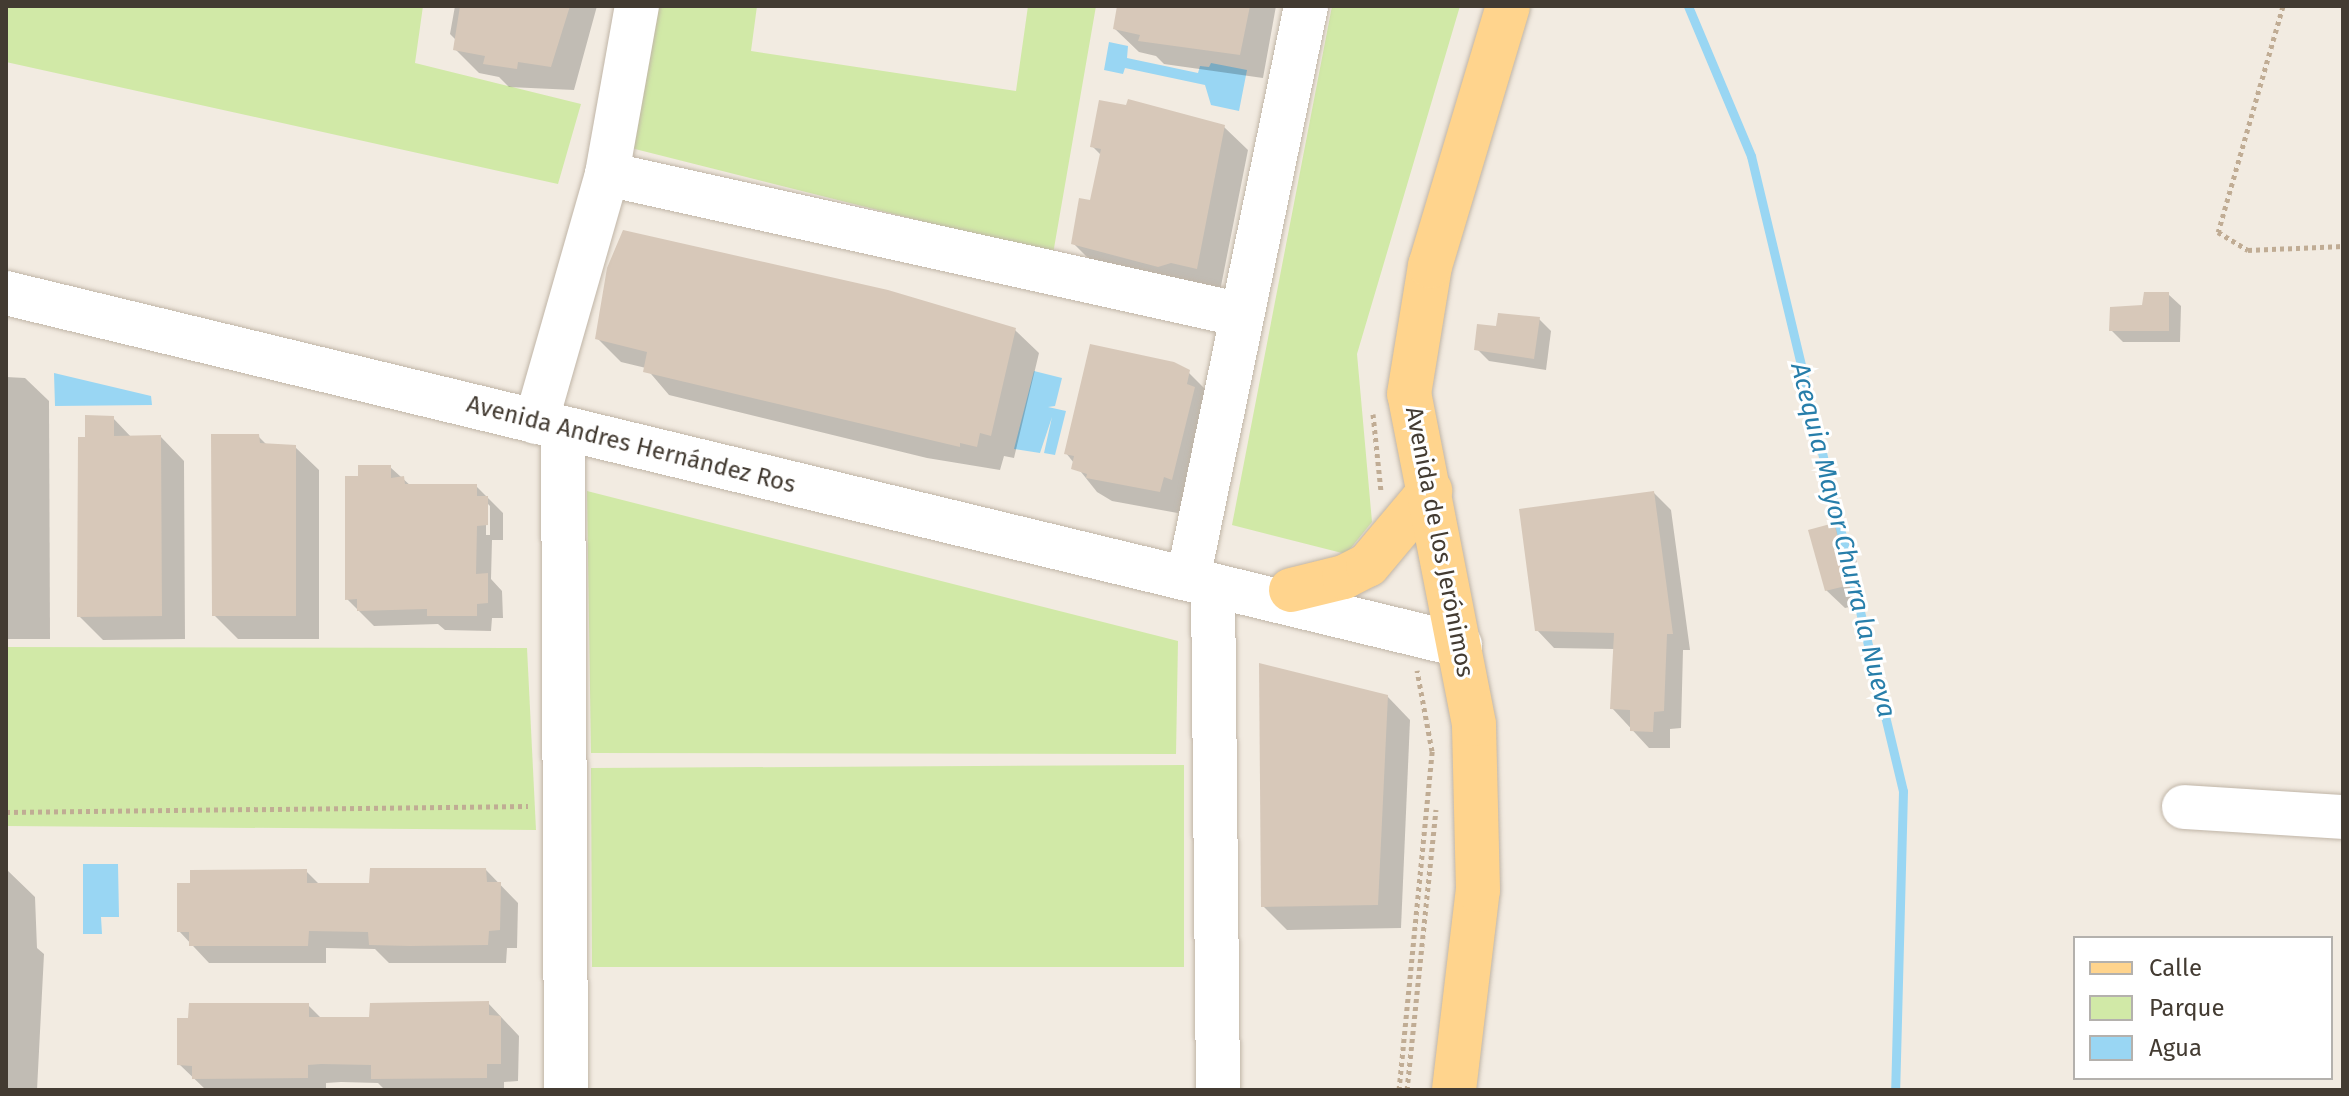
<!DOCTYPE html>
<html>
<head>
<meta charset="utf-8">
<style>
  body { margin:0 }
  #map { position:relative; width:2349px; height:1096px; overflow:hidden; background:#f2ebe1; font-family:"Fira Sans",sans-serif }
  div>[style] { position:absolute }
  .green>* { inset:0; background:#d1e9a7 }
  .water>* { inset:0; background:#99d6f3 }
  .shadow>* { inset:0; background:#0003 }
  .stream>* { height:9px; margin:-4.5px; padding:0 4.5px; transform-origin:4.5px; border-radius:4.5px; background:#99d6f3 }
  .building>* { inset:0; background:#d7c8b9 }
  .path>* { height:5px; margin-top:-2.5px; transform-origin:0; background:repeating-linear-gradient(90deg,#c0ac94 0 4px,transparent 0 8px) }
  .roads { filter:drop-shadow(0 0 2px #c0b5a7) drop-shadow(0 0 2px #c0b5a7) }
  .minor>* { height:44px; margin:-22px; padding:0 22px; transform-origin:22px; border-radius:22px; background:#fff }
  .major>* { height:44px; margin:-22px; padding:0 22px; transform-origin:22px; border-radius:22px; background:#ffd48d }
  span { translate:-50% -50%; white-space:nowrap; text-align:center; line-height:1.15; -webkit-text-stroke:6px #fff; paint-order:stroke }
  .street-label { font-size:24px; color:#433b32 }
  .water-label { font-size:26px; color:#277eaa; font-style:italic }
  .frame { position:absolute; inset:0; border:8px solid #433b32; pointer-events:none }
  .legend { position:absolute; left:2073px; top:936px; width:260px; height:144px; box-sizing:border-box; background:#fff; border:2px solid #b4b1ad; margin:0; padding:10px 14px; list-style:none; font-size:24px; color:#433b32 }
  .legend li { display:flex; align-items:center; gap:16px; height:40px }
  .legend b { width:40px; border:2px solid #b4b1ad }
</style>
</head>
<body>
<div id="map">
  <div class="green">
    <div style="clip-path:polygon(6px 6px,423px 6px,415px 63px,581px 104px,558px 184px,6px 62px)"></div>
    <div style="clip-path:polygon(657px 6px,757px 6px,751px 51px,1016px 91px,1028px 6px,1096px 6px,1053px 254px,631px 148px)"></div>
    <div style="clip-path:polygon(1332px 6px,1460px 6px,1357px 354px,1372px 522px,1346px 554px,1232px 525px)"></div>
    <div style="clip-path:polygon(587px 491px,1178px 641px,1176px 754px,591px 753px)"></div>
    <div style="clip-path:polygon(6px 647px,527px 648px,536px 830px,6px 826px)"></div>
    <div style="clip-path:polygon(1184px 765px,1184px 967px,592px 967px,591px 768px)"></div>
  </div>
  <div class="water">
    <div style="clip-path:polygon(1109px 42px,1128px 46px,1127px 58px,1198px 73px,1200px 66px,1209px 67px,1211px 63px,1247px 70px,1239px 111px,1211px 105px,1205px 85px,1125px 68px,1123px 74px,1104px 70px)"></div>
    <div style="clip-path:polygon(1034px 371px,1062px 378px,1055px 406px,1048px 407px,1066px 411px,1055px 455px,1044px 453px,1052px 417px,1040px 453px,1014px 449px)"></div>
    <div style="clip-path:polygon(54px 373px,151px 396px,152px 405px,55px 406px)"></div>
    <div style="clip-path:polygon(83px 864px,118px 864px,119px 917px,101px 917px,102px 934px,83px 934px)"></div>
  </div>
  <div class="shadow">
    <div style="clip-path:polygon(455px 6px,597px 6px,574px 90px,509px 87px,499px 77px,479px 73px,455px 49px,456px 40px,450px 34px)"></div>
    <div style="clip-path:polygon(1119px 6px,1276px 6px,1263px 78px,1164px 64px,1156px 56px,1139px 52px,1115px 29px)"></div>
    <div style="clip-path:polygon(1128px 108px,1224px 127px,1248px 150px,1220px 291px,1097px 267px,1073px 243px,1092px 202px,1101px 155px,1092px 146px)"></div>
    <div style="clip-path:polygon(2168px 294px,2181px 306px,2180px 342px,2123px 342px,2111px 330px)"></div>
    <div style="clip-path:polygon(1539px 319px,1551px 331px,1546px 370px,1489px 361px,1477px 349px,1498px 328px)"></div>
    <div style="clip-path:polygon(1015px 330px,1039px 353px,1014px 458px,1004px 456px,1000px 470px,927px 458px,669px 395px,646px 368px,621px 362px,597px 338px)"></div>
    <div style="clip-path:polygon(1188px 372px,1212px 396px,1183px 514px,1112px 501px,1097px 492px,1066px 453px)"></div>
    <div style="clip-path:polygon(6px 377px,25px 378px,49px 401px,50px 639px,6px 639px)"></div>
    <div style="clip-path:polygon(113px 418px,132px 438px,161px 437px,184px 461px,185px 639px,103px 640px,79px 616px)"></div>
    <div style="clip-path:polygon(258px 436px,268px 446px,295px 447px,319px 470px,319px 639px,238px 639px,214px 615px)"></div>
    <div style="clip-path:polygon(evenodd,390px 467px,411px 486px,476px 486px,503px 513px,503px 540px,492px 540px,491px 579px,502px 591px,503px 618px,492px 618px,491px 631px,445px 630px,438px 624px,374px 626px,347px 599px,359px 478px,390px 467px,486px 502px,490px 506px,490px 535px,486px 535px,486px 502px)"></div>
    <div style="clip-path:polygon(1654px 493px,1671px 510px,1690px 650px,1683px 650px,1681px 728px,1670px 729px,1670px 748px,1649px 748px,1612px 708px,1615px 649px,1554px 648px,1537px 630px)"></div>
    <div style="clip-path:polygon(1833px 525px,1852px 543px,1867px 603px,1845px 608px,1826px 590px)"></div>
    <div style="clip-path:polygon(1387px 696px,1410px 720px,1401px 928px,1287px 930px,1263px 906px)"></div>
    <div style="clip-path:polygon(6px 869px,35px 897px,37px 948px,44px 954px,37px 1090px,6px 1090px)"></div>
    <div style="clip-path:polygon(486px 870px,518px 903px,517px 948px,507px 948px,506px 963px,389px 963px,375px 949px,326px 948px,326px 963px,209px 963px,179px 931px,306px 871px,320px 885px,371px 885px)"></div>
    <div style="clip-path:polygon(488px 1003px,519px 1036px,518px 1081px,504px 1082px,504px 1090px,385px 1090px,378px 1083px,341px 1082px,326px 1083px,326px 1090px,206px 1090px,179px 1064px,308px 1005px,322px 1019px,371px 1019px)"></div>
  </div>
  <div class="stream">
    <div style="left:1688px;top:6px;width:163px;rotate:67.2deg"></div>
    <div style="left:1751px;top:156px;width:653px;rotate:76.54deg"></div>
    <div style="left:1903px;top:791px;width:299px;rotate:91.5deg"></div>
  </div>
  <div class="building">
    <div style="clip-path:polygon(460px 6px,570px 6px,551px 67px,518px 62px,517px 69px,483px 64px,485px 56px,453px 50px)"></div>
    <div style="clip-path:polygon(1117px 6px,1250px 6px,1240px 55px,1138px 41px,1140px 35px,1113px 29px)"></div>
    <div style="clip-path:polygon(1128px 99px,1225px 125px,1197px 269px,1171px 263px,1158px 267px,1071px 244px,1079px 198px,1090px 200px,1101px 149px,1090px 147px,1099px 100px,1126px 105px)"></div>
    <div style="clip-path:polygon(623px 230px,888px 290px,1016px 328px,991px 436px,980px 433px,977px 447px,960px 443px,960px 447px,643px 372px,647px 352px,595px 339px,607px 268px)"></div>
    <div style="clip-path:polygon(2144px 292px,2169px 292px,2169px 331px,2109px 331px,2110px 307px,2142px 305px)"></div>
    <div style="clip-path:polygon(1498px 313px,1540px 317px,1534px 359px,1474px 350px,1477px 324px,1496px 326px)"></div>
    <div style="clip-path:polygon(1090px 344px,1174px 362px,1190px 370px,1187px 384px,1195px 387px,1172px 480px,1164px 477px,1160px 492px,1086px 478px,1087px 474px,1071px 469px,1074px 456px,1064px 454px)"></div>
    <div style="clip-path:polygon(85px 415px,114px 416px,114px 436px,161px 435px,162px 616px,77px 617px,78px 437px,85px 437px)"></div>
    <div style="clip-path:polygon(211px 434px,259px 434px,260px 443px,296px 445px,296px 616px,212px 616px)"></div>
    <div style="clip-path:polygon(358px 465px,391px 465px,391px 478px,404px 476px,405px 484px,477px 484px,477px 496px,488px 496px,488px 525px,477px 526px,476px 574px,488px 573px,488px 603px,477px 604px,477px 616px,427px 616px,427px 609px,357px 611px,357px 599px,345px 600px,345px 476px,358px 476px)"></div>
    <div style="clip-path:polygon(1654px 491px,1673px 634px,1667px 634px,1664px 711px,1654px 712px,1653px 732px,1630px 731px,1630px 710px,1610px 709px,1614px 633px,1535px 631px,1519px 509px)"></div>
    <div style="clip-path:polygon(1834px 523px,1850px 585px,1825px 591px,1808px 530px)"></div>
    <div style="clip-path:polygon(1259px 663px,1388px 695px,1378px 905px,1261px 907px)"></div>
    <div style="clip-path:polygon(370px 868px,486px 868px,487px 882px,501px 882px,500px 930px,489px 931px,488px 945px,410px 946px,369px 945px,368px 932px,309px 931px,308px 946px,189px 946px,189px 932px,177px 932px,177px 883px,190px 883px,190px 870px,307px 869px,307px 883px,369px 883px)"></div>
    <div style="clip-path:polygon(489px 1001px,489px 1015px,501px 1016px,501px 1064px,487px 1064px,487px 1078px,371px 1079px,371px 1065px,321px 1064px,308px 1065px,308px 1078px,192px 1079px,192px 1066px,177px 1065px,177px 1018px,188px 1018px,189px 1003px,309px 1003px,309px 1017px,369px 1017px,370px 1003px)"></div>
  </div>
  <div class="path">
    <div style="left:2283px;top:6px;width:235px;rotate:106deg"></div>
    <div style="left:2218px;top:232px;width:35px;rotate:31deg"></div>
    <div style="left:2248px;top:250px;width:95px;rotate:-2.4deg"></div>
    <div style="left:1373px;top:414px;width:77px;rotate:84.1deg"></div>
    <div style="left:6px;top:812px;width:522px;rotate:-0.66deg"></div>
    <div style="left:1399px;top:1090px;width:341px;rotate:-84.4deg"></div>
    <div style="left:1432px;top:751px;width:82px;rotate:-100.5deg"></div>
    <div style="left:1407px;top:1090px;width:282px;rotate:-84.1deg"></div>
  </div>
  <div class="roads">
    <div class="minor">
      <div style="left:607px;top:174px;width:650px;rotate:12.52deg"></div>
      <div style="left:6px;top:293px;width:1496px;rotate:13.61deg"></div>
      <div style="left:536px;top:422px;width:258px;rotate:-74deg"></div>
      <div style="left:607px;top:174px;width:171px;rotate:-79.9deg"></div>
      <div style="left:563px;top:428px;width:662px;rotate:89.74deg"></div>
      <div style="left:1188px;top:579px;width:585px;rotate:-78.36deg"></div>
      <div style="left:1213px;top:586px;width:504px;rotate:89.43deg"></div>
      <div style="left:2184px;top:807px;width:159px;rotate:3.6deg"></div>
    </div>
    <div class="major">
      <div style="left:1291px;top:590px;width:55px;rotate:-13.8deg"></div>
      <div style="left:1344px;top:577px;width:27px;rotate:-27deg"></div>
      <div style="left:1368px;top:565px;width:97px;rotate:-50deg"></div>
      <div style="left:1454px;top:1090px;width:201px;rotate:-83.2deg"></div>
      <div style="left:1478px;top:890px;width:166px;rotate:-91.4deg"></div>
      <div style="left:1474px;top:724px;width:336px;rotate:-101.1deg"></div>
      <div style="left:1409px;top:394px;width:130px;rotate:-80.7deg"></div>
      <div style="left:1430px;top:266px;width:271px;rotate:-73.3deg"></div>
    </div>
  </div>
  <div class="street-label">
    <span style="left:631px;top:445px;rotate:14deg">Avenida Andres Hernández Ros</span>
    <span style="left:1439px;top:542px;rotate:79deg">Avenida de los Jerónimos</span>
  </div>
  <div class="water-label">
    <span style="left:1843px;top:540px;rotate:76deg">Acequia Mayor Churra la Nueva</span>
  </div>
  <div class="frame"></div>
  <ul class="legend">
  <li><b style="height:10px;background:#ffd48d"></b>Calle</li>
  <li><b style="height:22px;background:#d1e9a7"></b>Parque</li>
  <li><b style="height:22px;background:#99d6f3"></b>Agua</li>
  </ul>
</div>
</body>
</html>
